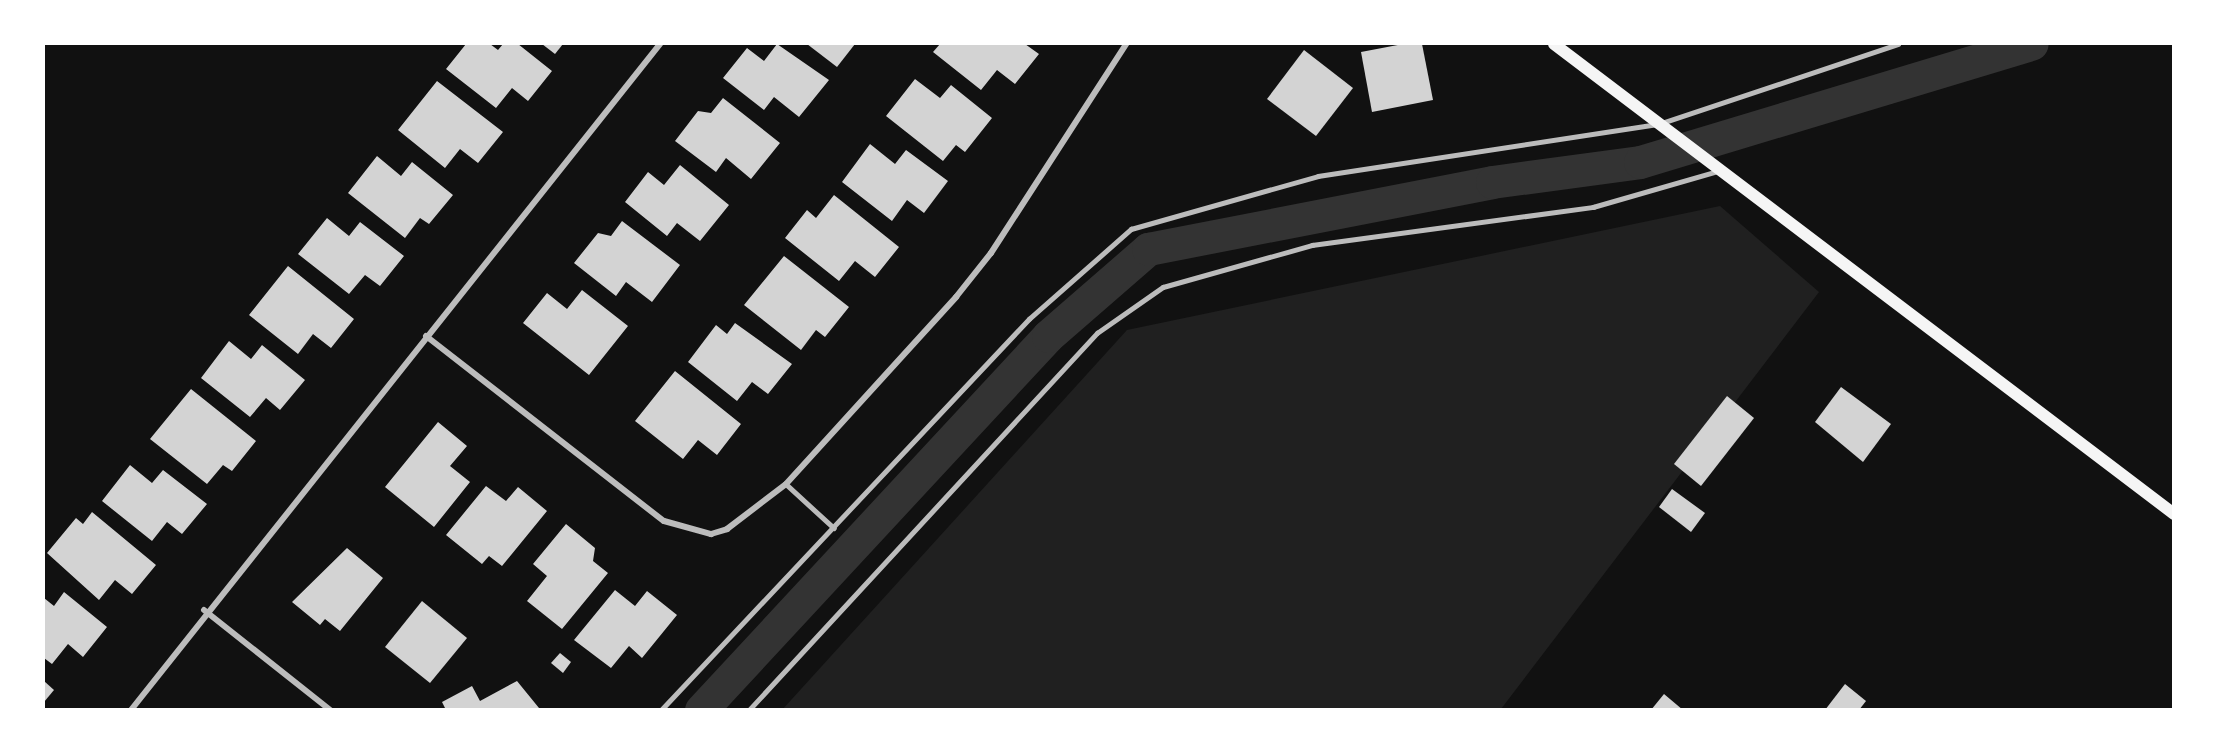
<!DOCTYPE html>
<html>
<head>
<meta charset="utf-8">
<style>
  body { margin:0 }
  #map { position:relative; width:2217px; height:753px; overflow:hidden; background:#111; font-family:Commissioner,sans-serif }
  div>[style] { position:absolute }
  .green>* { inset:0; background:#202020 }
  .canal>* { height:33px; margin:-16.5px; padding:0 16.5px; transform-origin:16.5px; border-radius:16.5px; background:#333 }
  .building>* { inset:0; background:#d3d3d3 }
  .service>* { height:4.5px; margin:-2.25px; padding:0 2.25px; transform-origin:2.25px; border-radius:2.25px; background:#bcbcbc }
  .minor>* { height:6px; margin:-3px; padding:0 3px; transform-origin:3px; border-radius:3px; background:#bcbcbc }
  .secondary>* { height:12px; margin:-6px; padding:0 6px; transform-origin:6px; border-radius:6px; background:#f5f5f5 }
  span { translate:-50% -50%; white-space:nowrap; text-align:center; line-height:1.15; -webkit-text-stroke:5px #fff; paint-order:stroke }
  .frame { position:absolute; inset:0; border:45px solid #fff; pointer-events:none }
</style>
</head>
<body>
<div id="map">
  <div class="green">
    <div style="clip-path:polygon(1720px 206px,1819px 292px,1501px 709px,782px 710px,1127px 330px)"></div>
  </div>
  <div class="canal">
    <div style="left:701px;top:710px;width:510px;rotate:-47.14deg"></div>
    <div style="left:1048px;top:336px;width:133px;rotate:-41deg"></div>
    <div style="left:1148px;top:249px;width:350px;rotate:-11deg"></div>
    <div style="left:1492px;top:182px;width:149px;rotate:-7.7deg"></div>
    <div style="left:1640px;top:162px;width:409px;rotate:-16.8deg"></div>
  </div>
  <div class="building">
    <div style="clip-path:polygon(466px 44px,490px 44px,498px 50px,503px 44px,518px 44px,552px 71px,528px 101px,512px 88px,496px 108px,446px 69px)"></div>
    <div style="clip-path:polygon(542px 44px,563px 44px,555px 54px)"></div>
    <div style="clip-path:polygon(777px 44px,829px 80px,799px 117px,774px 97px,764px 110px,723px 78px,747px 48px,764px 61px)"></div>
    <div style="clip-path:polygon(807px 44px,855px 44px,837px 67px)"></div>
    <div style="clip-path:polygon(940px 44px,1025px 44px,1039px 54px,1015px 84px,997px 70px,981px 90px,933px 52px)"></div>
    <div style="clip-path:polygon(1403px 44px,1422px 44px,1433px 100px,1372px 112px,1361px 52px)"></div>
    <div style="clip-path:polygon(1304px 50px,1353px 88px,1316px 136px,1267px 99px)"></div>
    <div style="clip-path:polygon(915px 79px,940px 98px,951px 85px,992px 118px,965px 152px,956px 145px,943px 161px,886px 116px)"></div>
    <div style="clip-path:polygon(437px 81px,503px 132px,478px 163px,460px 149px,445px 168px,398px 130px)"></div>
    <div style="clip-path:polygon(723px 98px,780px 143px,751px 179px,726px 158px,716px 172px,675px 141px,698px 111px,711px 113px)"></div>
    <div style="clip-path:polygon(870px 144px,895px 164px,906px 150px,948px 181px,924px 213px,907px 200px,892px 221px,842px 182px)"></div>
    <div style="clip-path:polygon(377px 156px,401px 176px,412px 162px,453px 195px,429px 224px,420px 218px,405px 238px,348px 193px)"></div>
    <div style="clip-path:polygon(680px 165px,729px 205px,700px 241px,677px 223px,667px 236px,625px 202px,648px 172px,664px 185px)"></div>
    <div style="clip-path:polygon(834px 195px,899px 247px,875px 277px,855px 261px,839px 281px,785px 238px,807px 210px,816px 218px)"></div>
    <div style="clip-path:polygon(327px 218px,349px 236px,360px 222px,404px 256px,380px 286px,365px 275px,349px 294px,298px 254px)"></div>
    <div style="clip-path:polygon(622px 221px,680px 265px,652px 302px,626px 282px,616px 296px,574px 263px,598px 233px,611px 236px)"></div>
    <div style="clip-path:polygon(784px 256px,849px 307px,825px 337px,816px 330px,801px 350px,744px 305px)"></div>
    <div style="clip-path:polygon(288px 266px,354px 319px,331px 348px,313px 334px,298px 354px,249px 315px)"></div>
    <div style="clip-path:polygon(582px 290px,628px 326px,589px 375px,523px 323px,547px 293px,567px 309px)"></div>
    <div style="clip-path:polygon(735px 323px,792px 364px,768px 394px,752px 382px,737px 401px,688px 362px,716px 325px,727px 334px)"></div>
    <div style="clip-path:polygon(229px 341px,251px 359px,262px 345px,305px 380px,280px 410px,266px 398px,250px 417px,201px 378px)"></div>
    <div style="clip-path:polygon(675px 371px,741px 424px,717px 455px,698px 440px,683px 459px,635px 421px)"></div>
    <div style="clip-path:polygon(1841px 387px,1891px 424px,1863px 462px,1815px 422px)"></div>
    <div style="clip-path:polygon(191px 389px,256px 441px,232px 471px,223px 465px,207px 484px,150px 439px)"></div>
    <div style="clip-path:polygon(1727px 396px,1754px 418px,1701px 486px,1674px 464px)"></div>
    <div style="clip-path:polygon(438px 422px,467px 446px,450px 466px,470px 482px,434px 527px,385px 487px)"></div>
    <div style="clip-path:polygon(130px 465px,152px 483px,163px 470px,207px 504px,182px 534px,167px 522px,152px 541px,102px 501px)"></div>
    <div style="clip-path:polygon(486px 486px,506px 501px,518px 487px,547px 511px,502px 566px,489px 556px,482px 564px,446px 535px)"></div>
    <div style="clip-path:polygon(1672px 489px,1705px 513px,1691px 532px,1659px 507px)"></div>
    <div style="clip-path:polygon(92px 512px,156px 565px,132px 594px,115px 580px,99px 600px,47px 553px,76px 518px,83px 524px)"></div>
    <div style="clip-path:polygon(566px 524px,595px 548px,593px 561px,608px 573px,562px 629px,527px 601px,547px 576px,533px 564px)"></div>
    <div style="clip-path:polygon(347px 548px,383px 578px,340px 631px,325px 619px,320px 625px,292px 602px)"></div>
    <div style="clip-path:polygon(615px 590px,635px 606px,647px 591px,677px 615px,642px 658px,629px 646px,611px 668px,574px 640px)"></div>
    <div style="clip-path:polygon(64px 592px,107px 627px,83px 657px,68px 644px,52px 664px,44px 658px,44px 598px,54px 606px)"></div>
    <div style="clip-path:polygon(422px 601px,467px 638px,430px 683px,385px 647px)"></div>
    <div style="clip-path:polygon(560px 653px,571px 662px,563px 673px,551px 663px)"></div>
    <div style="clip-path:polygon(44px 681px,54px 690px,44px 702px)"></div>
    <div style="clip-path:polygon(517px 681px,539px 708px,446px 710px,442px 702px,472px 686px,480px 701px)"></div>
    <div style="clip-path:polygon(1845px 684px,1866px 701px,1859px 710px,1825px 710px)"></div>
    <div style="clip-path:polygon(1664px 694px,1683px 710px,1651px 710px)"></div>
  </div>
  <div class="service">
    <div style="left:786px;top:484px;width:65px;rotate:42.5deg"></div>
    <div style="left:661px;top:710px;width:537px;rotate:-46.74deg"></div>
    <div style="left:1029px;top:319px;width:136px;rotate:-41.4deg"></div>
    <div style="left:1131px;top:229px;width:194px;rotate:-15.8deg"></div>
    <div style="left:1318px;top:176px;width:345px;rotate:-8.7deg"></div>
    <div style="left:1659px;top:124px;width:252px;rotate:-18.5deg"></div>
    <div style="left:749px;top:710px;width:513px;rotate:-47.29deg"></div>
    <div style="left:1097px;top:333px;width:80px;rotate:-34.9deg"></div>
    <div style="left:1163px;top:287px;width:155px;rotate:-15.7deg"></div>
    <div style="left:1312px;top:245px;width:284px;rotate:-7.7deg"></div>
    <div style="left:1593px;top:207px;width:130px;rotate:-16.1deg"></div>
  </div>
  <div class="minor">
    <div style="left:426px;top:336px;width:301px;rotate:37.9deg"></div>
    <div style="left:664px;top:521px;width:49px;rotate:15.5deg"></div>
    <div style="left:711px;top:534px;width:17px;rotate:-17deg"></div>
    <div style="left:727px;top:529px;width:74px;rotate:-37.3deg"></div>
    <div style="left:786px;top:484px;width:253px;rotate:-47.7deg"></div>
    <div style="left:956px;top:297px;width:56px;rotate:-51.5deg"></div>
    <div style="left:991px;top:253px;width:249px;rotate:-57.1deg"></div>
    <div style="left:204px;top:610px;width:161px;rotate:38.4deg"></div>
    <div style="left:131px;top:710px;width:851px;rotate:-51.54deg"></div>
  </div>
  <div class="secondary">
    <div style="left:1554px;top:44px;width:778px;rotate:37.16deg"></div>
  </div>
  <div class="frame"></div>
</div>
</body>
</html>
